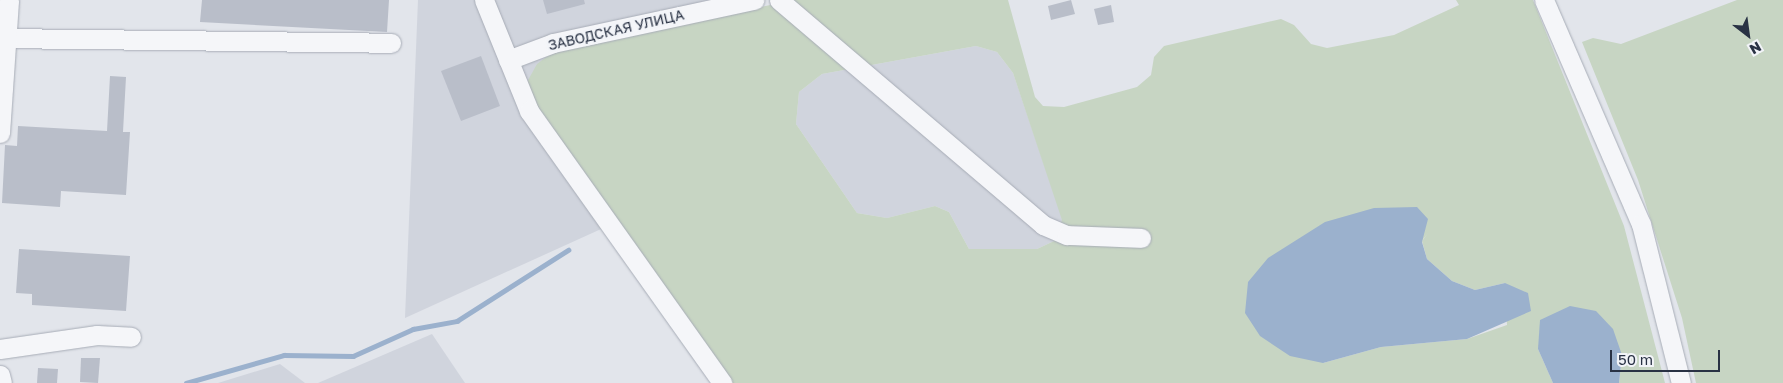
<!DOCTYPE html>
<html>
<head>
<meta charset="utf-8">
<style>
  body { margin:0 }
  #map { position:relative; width:1783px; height:383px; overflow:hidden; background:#e2e5eb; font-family:"Golos Text",sans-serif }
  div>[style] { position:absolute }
  .built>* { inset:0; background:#d0d4dd }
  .green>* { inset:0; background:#c7d5c3 }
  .water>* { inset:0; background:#9bb1cd }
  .stream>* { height:4.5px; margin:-2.25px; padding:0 2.25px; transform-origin:2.25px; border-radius:2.25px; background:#9bb1cd }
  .building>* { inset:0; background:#b9bec9 }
  .roads { filter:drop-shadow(0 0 1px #a7acb6) drop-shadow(0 0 1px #a7acb6) }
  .minor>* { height:19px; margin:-9.5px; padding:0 9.5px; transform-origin:9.5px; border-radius:9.5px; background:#f5f6f9 }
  span { translate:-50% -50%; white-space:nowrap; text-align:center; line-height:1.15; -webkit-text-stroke:4px #f2f4f8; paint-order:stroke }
  .street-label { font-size:14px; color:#293244 }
  .north { position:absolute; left:1723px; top:10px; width:50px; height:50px; -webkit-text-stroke:4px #f2f4f8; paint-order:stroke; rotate:150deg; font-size:14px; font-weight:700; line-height:20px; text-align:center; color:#293244 }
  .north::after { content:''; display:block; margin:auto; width:18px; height:22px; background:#293244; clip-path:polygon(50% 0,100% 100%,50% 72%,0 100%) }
  .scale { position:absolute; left:1610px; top:350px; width:110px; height:22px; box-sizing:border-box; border:2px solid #293244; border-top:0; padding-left:6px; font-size:15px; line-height:18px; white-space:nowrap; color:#293244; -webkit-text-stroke:4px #f2f4f8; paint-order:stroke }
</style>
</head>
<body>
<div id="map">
  <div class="built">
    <div style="clip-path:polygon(418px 0,718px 0,654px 205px,405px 318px)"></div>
    <div style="clip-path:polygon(976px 46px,997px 52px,1013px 73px,1063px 220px,1054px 241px,1037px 249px,969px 249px,949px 212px,935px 206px,887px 218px,857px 213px,796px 124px,799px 92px,822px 74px)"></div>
    <div style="clip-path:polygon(432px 334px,465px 383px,318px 383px)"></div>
    <div style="clip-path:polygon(280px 364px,305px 383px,218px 383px)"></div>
  </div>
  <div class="green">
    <div style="clip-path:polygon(evenodd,794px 0,1008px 0,1035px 97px,1043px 106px,1064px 107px,1137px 87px,1151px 75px,1154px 57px,1164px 46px,1281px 19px,1294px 25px,1311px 44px,1327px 48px,1394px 35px,1459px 5px,1456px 0,1533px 0,1624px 226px,1665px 383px,1619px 383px,1622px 355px,1538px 349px,1553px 383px,730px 383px,535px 108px,527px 82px,537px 64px,554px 51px,794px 0,976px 46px,997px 52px,1013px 73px,1062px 220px,1054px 241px,1037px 249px,969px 249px,949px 212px,935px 206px,887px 218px,857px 213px,796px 124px,799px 92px,822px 74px,976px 46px,794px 0,1428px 233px,1422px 241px,1427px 259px,1452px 281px,1475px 290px,1505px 283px,1507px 325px,1467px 339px,1381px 347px,1323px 363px,1428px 233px)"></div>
    <div style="clip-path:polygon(1737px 0,1783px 0,1783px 383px,1696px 383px,1682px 318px,1638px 180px,1582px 42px,1593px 38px,1621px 44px)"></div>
  </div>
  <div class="water">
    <div style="clip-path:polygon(1417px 207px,1428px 219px,1422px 242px,1427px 259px,1452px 281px,1475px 290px,1505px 283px,1528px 293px,1531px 311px,1467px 339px,1381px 347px,1323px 363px,1290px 356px,1260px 336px,1245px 313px,1248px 282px,1268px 258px,1325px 222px,1374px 208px)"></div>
    <div style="clip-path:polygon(1570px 306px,1596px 311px,1613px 329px,1622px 355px,1619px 383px,1553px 383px,1538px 349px,1540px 320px)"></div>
  </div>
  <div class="stream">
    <div style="left:186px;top:383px;width:102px;rotate:-15.9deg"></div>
    <div style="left:284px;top:355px;width:69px;rotate:0.8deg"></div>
    <div style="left:353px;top:356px;width:66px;rotate:-24.2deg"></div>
    <div style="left:413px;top:329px;width:45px;rotate:-10.3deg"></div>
    <div style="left:457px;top:321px;width:132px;rotate:-32.6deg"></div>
  </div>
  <div class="building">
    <div style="clip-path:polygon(202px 0,389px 0,387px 32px,200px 22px)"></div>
    <div style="clip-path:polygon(543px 0,584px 0,585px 4px,547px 14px)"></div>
    <div style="clip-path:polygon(1071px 0,1075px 14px,1051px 20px,1048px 6px)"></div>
    <div style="clip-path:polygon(1111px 5px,1114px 22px,1098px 25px,1094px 9px)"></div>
    <div style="clip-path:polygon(481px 56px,500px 106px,461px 121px,441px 71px)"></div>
    <div style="clip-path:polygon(110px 76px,126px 77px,123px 132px,130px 132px,126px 195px,61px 191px,60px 207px,2px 203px,5px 145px,17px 146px,18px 126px,107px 131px)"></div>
    <div style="clip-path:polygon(19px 249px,130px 256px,126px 311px,32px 305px,32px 294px,16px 293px)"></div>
    <div style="clip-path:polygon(81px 358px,100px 358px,98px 383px,80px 382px)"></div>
    <div style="clip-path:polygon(38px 368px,58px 369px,57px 383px,37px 383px)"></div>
  </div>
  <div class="roads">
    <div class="minor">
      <div style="left:484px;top:0;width:120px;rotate:67.9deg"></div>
      <div style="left:529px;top:111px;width:334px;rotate:54.6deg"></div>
      <div style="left:779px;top:0;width:347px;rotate:40.4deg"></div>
      <div style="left:1043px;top:225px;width:26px;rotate:23deg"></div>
      <div style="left:1067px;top:235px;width:74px;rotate:2.3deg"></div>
      <div style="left:1544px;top:0;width:244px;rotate:66.6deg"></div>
      <div style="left:1641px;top:224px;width:164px;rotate:75.9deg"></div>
      <div style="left:0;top:38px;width:391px;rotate:0.7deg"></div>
      <div style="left:508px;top:60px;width:48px;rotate:-20.7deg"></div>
      <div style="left:553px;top:43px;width:206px;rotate:-12.1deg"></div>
      <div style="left:0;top:133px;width:133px;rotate:-86.1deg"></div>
      <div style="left:0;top:349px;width:98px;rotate:-8.2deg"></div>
      <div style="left:97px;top:335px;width:34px;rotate:3deg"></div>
      <div style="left:0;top:375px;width:8px;rotate:76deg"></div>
    </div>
  </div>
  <div class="street-label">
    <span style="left:616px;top:30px;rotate:-13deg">ЗАВОДСКАЯ УЛИЦА</span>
  </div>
  <div class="north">N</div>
  <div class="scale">50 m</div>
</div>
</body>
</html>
